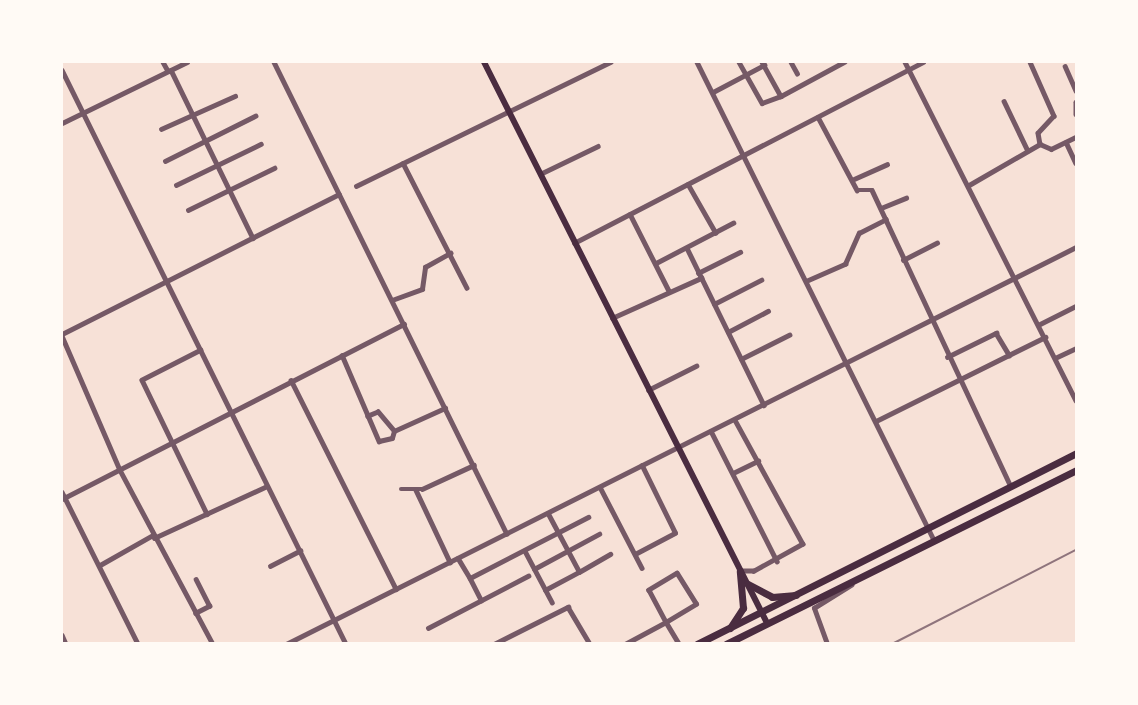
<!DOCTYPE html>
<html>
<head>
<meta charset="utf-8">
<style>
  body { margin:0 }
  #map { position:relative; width:1138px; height:705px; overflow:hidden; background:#f7e1d7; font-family:Jost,sans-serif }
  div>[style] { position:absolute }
  .minor>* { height:4.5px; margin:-2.25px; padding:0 2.25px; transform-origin:2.25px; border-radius:2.25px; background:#755966 }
  .tertiary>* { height:5px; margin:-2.5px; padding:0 2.5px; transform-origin:2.5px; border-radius:2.5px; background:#755966 }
  .secondary>* { height:6px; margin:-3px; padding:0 3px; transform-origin:3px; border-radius:3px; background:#4a2c40 }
  .primary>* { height:7px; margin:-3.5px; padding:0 3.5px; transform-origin:3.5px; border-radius:3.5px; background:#4a2c40 }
  .trunk>* { height:7px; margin:-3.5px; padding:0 3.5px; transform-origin:3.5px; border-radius:3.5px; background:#4a2c40 }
  .rail>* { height:2px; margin:-1px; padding:0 1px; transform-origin:1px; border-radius:1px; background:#8f747c }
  span { translate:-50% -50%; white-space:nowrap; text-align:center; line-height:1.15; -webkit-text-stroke:4.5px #fffaf5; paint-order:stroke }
  .frame { position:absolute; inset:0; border:63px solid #fffaf5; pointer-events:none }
</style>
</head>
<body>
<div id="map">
  <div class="minor">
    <div style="left:163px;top:62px;width:10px;rotate:61deg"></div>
    <div style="left:274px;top:62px;width:526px;rotate:63.73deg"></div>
    <div style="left:697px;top:62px;width:534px;rotate:63.63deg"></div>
    <div style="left:739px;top:62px;width:47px;rotate:60.7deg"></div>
    <div style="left:762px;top:103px;width:20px;rotate:-20deg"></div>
    <div style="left:762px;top:62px;width:39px;rotate:61deg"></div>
    <div style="left:781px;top:96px;width:72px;rotate:-28.4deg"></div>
    <div style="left:791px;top:62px;width:13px;rotate:61deg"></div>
    <div style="left:905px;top:62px;width:379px;rotate:63.2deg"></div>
    <div style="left:1030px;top:62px;width:59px;rotate:66deg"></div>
    <div style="left:1054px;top:116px;width:23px;rotate:133deg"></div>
    <div style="left:1038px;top:133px;width:11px;rotate:80deg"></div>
    <div style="left:1065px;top:66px;width:27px;rotate:66deg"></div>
    <div style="left:62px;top:70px;width:640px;rotate:63.68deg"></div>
    <div style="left:171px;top:70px;width:187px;rotate:64deg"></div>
    <div style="left:713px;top:92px;width:58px;rotate:-27.9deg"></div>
    <div style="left:1004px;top:101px;width:55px;rotate:64.4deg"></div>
    <div style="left:1076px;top:102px;width:12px;rotate:90deg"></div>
    <div style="left:818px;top:117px;width:83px;rotate:61.9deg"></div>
    <div style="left:857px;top:190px;width:15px"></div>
    <div style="left:872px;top:190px;width:326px;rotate:64.9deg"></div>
    <div style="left:161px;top:129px;width:81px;rotate:-24deg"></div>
    <div style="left:1066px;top:142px;width:23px;rotate:65deg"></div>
    <div style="left:165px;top:161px;width:101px;rotate:-26.6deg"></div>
    <div style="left:403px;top:163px;width:140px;rotate:62.9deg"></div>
    <div style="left:540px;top:174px;width:64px;rotate:-25.8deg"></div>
    <div style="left:854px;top:179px;width:36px;rotate:-24deg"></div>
    <div style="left:688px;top:184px;width:56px;rotate:60.3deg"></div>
    <div style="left:176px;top:185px;width:94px;rotate:-25.8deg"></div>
    <div style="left:969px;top:185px;width:82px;rotate:-30deg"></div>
    <div style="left:1040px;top:144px;width:12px;rotate:24deg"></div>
    <div style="left:1051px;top:149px;width:28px;rotate:-26deg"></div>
    <div style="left:356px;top:186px;width:283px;rotate:-26deg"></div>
    <div style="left:881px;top:208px;width:27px;rotate:-22deg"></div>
    <div style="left:188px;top:210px;width:96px;rotate:-26deg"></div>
    <div style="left:630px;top:214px;width:86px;rotate:63.1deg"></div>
    <div style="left:574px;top:243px;width:393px;rotate:-27.4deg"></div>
    <div style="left:687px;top:248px;width:175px;rotate:63.9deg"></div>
    <div style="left:903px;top:260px;width:38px;rotate:-27deg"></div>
    <div style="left:656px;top:263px;width:87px;rotate:-27.5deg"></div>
    <div style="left:698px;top:273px;width:47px;rotate:-26.6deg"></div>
    <div style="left:806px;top:281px;width:43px;rotate:-23.6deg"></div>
    <div style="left:845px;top:264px;width:34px;rotate:-66deg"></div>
    <div style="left:859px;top:233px;width:30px;rotate:-27deg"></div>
    <div style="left:392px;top:300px;width:32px;rotate:-20deg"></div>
    <div style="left:422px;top:289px;width:22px;rotate:-82deg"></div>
    <div style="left:425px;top:267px;width:29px;rotate:-29deg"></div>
    <div style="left:714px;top:304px;width:53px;rotate:-27.1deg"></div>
    <div style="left:612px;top:318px;width:98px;rotate:-24.2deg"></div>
    <div style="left:1040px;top:324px;width:40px;rotate:-26.6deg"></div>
    <div style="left:728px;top:332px;width:45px;rotate:-27.7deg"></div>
    <div style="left:62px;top:334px;width:310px;rotate:-26.8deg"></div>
    <div style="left:62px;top:336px;width:146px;rotate:66.6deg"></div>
    <div style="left:120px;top:470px;width:197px;rotate:61.9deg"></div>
    <div style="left:201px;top:350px;width:66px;rotate:153deg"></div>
    <div style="left:142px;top:380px;width:149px;rotate:64.1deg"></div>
    <div style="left:342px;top:355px;width:94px;rotate:66.7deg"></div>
    <div style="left:379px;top:441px;width:13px;rotate:-13deg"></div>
    <div style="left:392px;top:438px;width:7px;rotate:-74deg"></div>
    <div style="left:394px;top:431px;width:25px;rotate:-130deg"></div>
    <div style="left:378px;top:412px;width:11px;rotate:158deg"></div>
    <div style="left:947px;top:357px;width:55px;rotate:-26.1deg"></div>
    <div style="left:996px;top:333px;width:26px;rotate:59deg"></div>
    <div style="left:1055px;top:358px;width:23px;rotate:-25deg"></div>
    <div style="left:741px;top:359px;width:54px;rotate:-26.6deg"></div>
    <div style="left:291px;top:380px;width:234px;rotate:63.3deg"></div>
    <div style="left:648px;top:390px;width:54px;rotate:-26.6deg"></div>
    <div style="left:735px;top:420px;width:141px;rotate:61.3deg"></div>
    <div style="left:803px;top:544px;width:56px;rotate:151.1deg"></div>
    <div style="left:754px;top:571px;width:14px;rotate:180deg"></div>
    <div style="left:876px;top:421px;width:189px;rotate:-26.4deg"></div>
    <div style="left:394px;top:431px;width:56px;rotate:-24.3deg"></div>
    <div style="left:711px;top:431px;width:146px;rotate:63.1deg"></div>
    <div style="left:733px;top:473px;width:28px;rotate:-26deg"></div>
    <div style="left:600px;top:487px;width:91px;rotate:62.6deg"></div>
    <div style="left:401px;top:489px;width:21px"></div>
    <div style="left:422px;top:489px;width:57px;rotate:-24.8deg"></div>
    <div style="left:416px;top:490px;width:80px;rotate:64.7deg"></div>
    <div style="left:62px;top:492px;width:170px;rotate:63.4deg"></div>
    <div style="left:62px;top:499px;width:384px;rotate:-27.1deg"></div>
    <div style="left:154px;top:538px;width:124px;rotate:-24.7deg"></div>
    <div style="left:525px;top:551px;width:58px;rotate:62.1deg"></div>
    <div style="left:635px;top:554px;width:45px;rotate:-27.7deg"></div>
    <div style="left:675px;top:533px;width:75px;rotate:-116.2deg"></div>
    <div style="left:458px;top:558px;width:23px;rotate:59deg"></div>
    <div style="left:470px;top:578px;width:133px;rotate:-27.3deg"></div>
    <div style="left:100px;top:565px;width:61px;rotate:-29.5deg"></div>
    <div style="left:270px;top:566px;width:34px;rotate:-27deg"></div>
    <div style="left:534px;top:569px;width:74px;rotate:-28.3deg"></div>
    <div style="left:579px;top:572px;width:36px;rotate:-30deg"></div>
    <div style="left:470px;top:578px;width:25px;rotate:63deg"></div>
    <div style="left:196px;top:579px;width:30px;rotate:63deg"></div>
    <div style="left:210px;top:606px;width:16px;rotate:153deg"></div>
    <div style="left:545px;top:590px;width:38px;rotate:-28deg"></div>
    <div style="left:579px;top:572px;width:66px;rotate:-118.1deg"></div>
    <div style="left:428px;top:628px;width:113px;rotate:-27.5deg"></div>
    <div style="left:62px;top:635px;width:10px;rotate:66deg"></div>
    <div style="left:494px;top:644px;width:83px;rotate:-26.6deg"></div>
    <div style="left:568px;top:607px;width:43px;rotate:59.3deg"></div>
    <div style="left:625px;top:644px;width:47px;rotate:-28.2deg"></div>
    <div style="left:666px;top:622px;width:35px;rotate:-31deg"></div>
    <div style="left:696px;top:604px;width:36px;rotate:-122deg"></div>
    <div style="left:677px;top:573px;width:33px;rotate:149deg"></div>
    <div style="left:649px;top:590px;width:36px;rotate:62deg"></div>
    <div style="left:666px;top:622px;width:26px;rotate:59deg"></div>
    <div style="left:827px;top:644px;width:38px;rotate:-110deg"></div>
    <div style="left:814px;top:608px;width:44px;rotate:-31.9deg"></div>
  </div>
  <div class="tertiary">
    <div style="left:62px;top:123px;width:139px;rotate:-26deg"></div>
    <div style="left:286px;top:644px;width:884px;rotate:-26.68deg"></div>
  </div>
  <div class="secondary">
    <div style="left:484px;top:62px;width:628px;rotate:63.23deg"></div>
  </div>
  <div class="primary">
    <div style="left:697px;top:644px;width:424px;rotate:-26.7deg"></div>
    <div style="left:726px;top:644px;width:391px;rotate:-26.4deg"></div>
  </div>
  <div class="trunk">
    <div style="left:748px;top:584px;width:27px;rotate:28deg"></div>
    <div style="left:772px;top:597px;width:24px;rotate:-5deg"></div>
    <div style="left:730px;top:628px;width:24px;rotate:-57deg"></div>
    <div style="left:743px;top:608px;width:37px;rotate:-95deg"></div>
  </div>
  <div class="rail">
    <div style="left:892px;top:644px;width:207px;rotate:-27.1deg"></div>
  </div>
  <div class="frame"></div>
</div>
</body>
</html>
